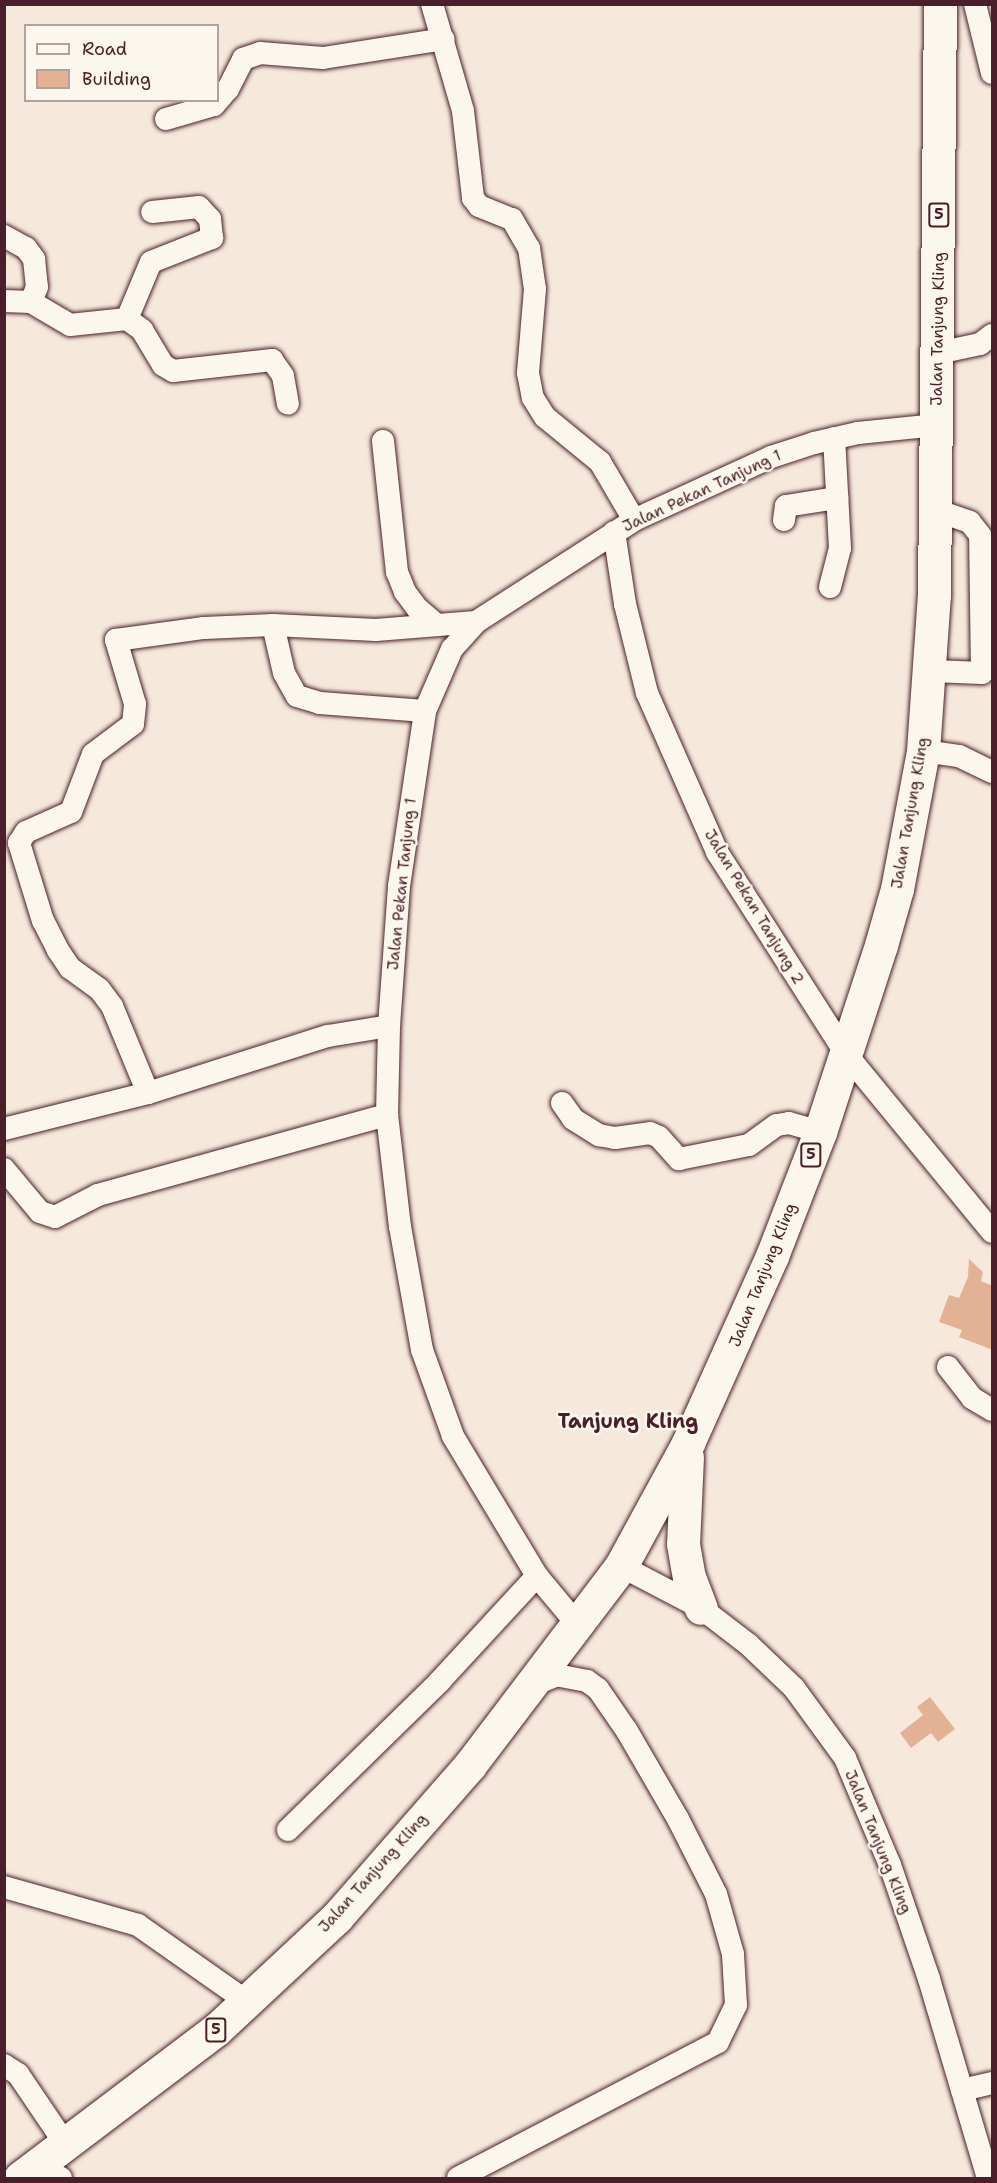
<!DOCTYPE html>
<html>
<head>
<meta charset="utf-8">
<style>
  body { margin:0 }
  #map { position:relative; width:997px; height:2183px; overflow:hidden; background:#f6e9db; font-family:"Shantell Sans",sans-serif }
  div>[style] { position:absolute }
  .building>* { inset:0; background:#e3b295 }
  .roads { filter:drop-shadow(0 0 2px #4a1f2b) drop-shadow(0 0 2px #4a1f2b) }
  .minor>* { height:22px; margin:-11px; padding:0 11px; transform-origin:11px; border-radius:11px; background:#fbf7ec }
  .highway>* { height:33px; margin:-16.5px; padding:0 16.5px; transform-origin:16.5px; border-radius:16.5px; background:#fbf7ec }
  span { translate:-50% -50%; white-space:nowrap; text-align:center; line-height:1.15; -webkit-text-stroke:5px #fbf7ec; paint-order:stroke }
  .shield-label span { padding:2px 4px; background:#fbf7ec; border:2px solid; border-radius:4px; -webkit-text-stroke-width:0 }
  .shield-label { font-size:15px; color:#4a1f2b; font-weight:700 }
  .street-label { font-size:16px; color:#4a1f2b }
  .quarter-label { font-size:20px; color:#4a1f2b; font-weight:700 }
  .frame { position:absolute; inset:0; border:6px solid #4a1f2b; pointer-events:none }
  .legend { position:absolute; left:24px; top:24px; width:195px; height:78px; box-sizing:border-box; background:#fbf7ec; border:2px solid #b4a19f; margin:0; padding:8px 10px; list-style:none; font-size:18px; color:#4a1f2b }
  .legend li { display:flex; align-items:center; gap:12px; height:30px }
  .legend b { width:30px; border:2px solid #b4a19f }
</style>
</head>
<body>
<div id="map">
  <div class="building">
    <div style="clip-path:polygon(969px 1259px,983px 1272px,981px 1281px,993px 1286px,993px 1350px,959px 1337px,962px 1330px,939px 1322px,949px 1295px,959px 1298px,968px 1277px)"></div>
    <div style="clip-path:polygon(930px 1697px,955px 1729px,938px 1742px,931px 1733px,911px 1748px,900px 1733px,923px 1715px,917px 1707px)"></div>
  </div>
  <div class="roads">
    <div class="minor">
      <div style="left:432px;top:4px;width:111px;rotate:73.8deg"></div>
      <div style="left:463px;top:111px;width:88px;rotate:83.4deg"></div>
      <div style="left:473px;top:198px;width:10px;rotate:53deg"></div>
      <div style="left:479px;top:206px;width:35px;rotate:22deg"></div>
      <div style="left:512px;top:219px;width:34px;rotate:60deg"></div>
      <div style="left:529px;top:248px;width:41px;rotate:81.7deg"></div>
      <div style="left:535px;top:289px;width:84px;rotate:94.8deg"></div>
      <div style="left:528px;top:373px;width:25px;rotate:79deg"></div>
      <div style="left:533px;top:398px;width:22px;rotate:58deg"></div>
      <div style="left:545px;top:417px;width:71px;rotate:39.3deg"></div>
      <div style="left:600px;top:462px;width:67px;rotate:59.6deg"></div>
      <div style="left:975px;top:4px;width:71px;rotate:76.2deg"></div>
      <div style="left:166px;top:119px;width:50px;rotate:-16.3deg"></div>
      <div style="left:214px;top:105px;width:21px;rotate:-49deg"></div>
      <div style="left:228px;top:89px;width:34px;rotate:-63deg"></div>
      <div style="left:243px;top:59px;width:18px;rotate:-19deg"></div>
      <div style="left:260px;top:53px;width:63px;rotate:4.5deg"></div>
      <div style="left:323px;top:58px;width:122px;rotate:-8.9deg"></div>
      <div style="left:4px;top:236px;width:25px;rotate:29deg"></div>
      <div style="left:26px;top:248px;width:14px;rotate:54deg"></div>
      <div style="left:34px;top:259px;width:28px;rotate:84deg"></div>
      <div style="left:37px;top:287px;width:16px;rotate:112deg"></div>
      <div style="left:4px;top:301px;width:27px;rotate:2deg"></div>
      <div style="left:31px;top:302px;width:45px;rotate:30.5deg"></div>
      <div style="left:70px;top:325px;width:57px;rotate:-6deg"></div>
      <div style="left:127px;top:319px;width:19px;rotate:36deg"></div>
      <div style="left:142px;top:330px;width:41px;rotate:59deg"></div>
      <div style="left:163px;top:365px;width:12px;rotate:31deg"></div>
      <div style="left:173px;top:371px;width:100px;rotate:-6.3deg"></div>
      <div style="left:272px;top:360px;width:19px;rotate:55deg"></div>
      <div style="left:283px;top:376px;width:28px;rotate:80deg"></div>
      <div style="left:127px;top:319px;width:62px;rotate:-67.2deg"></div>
      <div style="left:151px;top:262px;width:66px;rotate:-21.5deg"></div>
      <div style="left:212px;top:238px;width:19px;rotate:-96deg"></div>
      <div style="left:210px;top:219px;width:16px;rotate:-133deg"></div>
      <div style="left:199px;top:207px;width:47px;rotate:173.9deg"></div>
      <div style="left:938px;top:353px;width:43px;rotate:-12.1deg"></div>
      <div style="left:980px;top:344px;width:15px;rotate:-37deg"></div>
      <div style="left:383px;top:441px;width:132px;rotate:83.9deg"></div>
      <div style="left:397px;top:572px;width:22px;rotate:68deg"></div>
      <div style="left:405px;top:592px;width:21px;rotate:53deg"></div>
      <div style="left:418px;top:609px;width:25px;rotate:40deg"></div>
      <div style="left:784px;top:520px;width:14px;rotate:-82deg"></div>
      <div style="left:786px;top:506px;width:52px;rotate:-8.9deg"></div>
      <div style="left:614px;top:532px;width:73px;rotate:81.3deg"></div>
      <div style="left:625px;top:604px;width:92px;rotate:76.1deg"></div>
      <div style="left:647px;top:693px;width:174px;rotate:66.2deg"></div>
      <div style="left:717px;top:852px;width:240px;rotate:57.4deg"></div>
      <div style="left:846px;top:1054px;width:230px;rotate:50.6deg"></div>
      <div style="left:830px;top:587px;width:40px;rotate:-75.6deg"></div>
      <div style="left:840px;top:548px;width:110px;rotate:-93.1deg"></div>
      <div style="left:273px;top:625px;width:49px;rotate:77.1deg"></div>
      <div style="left:284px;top:673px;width:26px;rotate:61deg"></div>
      <div style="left:297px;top:696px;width:24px;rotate:17deg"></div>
      <div style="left:320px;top:703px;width:105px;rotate:4.4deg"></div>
      <div style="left:932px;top:671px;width:50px;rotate:2.3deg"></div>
      <div style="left:982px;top:673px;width:138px;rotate:-90.8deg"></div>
      <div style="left:980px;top:535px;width:16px;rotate:-128deg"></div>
      <div style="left:970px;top:522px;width:37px;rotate:-161deg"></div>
      <div style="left:923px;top:751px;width:36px;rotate:8deg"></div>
      <div style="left:959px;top:756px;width:37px;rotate:26deg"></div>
      <div style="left:148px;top:1093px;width:94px;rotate:-112.5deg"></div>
      <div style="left:112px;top:1006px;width:21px;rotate:-127deg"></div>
      <div style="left:99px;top:989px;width:36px;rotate:-144deg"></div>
      <div style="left:70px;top:968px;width:22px;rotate:-124deg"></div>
      <div style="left:58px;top:950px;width:33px;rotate:-117deg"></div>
      <div style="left:43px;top:921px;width:82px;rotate:-107.1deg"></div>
      <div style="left:19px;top:843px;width:13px;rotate:-58deg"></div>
      <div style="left:26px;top:832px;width:49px;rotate:-24deg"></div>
      <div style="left:71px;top:812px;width:62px;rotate:-69.2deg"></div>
      <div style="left:93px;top:754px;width:50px;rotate:-36.9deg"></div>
      <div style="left:133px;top:724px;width:20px;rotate:-84deg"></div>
      <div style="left:135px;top:704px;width:67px;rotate:-106.5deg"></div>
      <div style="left:116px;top:640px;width:89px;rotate:-7.8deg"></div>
      <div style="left:204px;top:628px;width:69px;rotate:-2.5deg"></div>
      <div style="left:273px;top:625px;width:103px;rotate:2.8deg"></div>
      <div style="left:376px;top:630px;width:100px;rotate:-4.6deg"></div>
      <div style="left:562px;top:1103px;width:19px;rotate:55deg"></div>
      <div style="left:573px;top:1119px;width:31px;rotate:32deg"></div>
      <div style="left:599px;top:1135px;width:16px;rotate:11deg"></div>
      <div style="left:615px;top:1138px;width:35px;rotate:-8deg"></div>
      <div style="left:650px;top:1133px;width:10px;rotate:24deg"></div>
      <div style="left:659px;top:1137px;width:30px;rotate:48deg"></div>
      <div style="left:679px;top:1159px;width:71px;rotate:-11.3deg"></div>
      <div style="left:749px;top:1145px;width:34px;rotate:-36deg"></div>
      <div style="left:777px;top:1125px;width:12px;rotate:-9deg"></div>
      <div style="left:789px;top:1123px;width:32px;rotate:16deg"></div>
      <div style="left:4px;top:1129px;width:148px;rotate:-14deg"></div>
      <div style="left:148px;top:1093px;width:189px;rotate:-17.6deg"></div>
      <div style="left:328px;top:1036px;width:62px;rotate:-9.3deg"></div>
      <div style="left:4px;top:1169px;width:56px;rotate:50.1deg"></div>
      <div style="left:40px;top:1212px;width:16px;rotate:18deg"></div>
      <div style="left:55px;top:1217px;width:48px;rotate:-27.1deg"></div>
      <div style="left:98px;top:1195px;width:300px;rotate:-15.5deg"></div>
      <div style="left:948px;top:1367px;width:39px;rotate:52deg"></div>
      <div style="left:972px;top:1398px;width:23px;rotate:31deg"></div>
      <div style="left:621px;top:1566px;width:90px;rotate:27.7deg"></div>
      <div style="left:701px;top:1608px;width:59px;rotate:37.5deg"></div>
      <div style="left:748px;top:1644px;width:64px;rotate:43.7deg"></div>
      <div style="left:794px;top:1688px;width:87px;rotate:53.9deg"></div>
      <div style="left:845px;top:1758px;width:116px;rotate:67.2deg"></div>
      <div style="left:890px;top:1865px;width:120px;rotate:71.1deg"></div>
      <div style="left:929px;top:1979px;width:208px;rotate:73.5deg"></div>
      <div style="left:577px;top:1624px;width:62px;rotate:-129.8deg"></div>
      <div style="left:537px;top:1576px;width:163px;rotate:-121deg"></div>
      <div style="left:453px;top:1436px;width:91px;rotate:-109.8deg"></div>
      <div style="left:422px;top:1350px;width:125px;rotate:-100.1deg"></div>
      <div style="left:400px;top:1227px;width:113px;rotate:-96.6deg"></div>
      <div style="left:387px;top:1115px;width:89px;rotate:-88.7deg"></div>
      <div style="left:389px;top:1026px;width:140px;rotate:-85.9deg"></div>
      <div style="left:399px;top:886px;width:177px;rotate:-81.5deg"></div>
      <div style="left:425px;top:711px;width:68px;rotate:-66.5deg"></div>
      <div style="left:452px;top:649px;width:36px;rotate:-48deg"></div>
      <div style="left:476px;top:622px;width:188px;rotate:-32.8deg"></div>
      <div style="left:634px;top:520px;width:151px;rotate:-24.7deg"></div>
      <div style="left:771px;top:457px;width:45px;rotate:-18deg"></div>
      <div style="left:814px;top:443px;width:45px;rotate:-12.8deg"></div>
      <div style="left:858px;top:433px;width:79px;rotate:-5.8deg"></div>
      <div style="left:288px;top:1830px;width:213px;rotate:-44.4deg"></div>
      <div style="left:440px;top:1681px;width:143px;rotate:-47.3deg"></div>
      <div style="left:4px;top:1887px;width:139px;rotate:15.8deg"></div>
      <div style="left:138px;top:1925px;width:132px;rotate:35.1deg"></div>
      <div style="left:4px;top:2065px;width:17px;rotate:33deg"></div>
      <div style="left:18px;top:2074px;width:86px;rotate:55.9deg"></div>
      <div style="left:962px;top:2090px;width:31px;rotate:-13deg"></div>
      <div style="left:38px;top:2168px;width:25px;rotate:23deg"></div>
      <div style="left:458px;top:2178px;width:293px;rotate:-27.6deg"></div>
      <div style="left:718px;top:2042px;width:41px;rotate:-64.1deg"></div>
      <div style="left:736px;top:2005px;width:51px;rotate:-93.4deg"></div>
      <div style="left:733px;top:1954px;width:62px;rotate:-105.8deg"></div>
      <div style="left:716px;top:1894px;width:84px;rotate:-116.9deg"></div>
      <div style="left:678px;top:1819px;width:102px;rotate:-120.1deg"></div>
      <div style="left:627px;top:1731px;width:51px;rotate:-124.6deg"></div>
      <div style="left:598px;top:1689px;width:14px;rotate:-144deg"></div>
      <div style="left:587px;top:1681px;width:31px;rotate:-169deg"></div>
      <div style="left:557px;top:1675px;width:26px;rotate:157deg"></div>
    </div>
    <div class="highway">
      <div style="left:687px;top:1457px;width:87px;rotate:92.6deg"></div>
      <div style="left:683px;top:1544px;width:34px;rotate:80deg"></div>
      <div style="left:689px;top:1577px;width:33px;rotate:69deg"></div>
      <div style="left:20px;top:2178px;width:247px;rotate:-37.1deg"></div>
      <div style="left:217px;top:2029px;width:164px;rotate:-43deg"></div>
      <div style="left:337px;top:1917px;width:202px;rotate:-48.8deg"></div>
      <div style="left:470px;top:1765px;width:250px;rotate:-52.8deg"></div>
      <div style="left:621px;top:1566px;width:140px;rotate:-61.4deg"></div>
      <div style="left:688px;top:1443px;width:205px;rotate:-65.8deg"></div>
      <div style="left:772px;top:1256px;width:133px;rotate:-68.8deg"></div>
      <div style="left:820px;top:1132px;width:197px;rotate:-71.9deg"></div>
      <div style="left:881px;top:945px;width:58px;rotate:-74.1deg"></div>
      <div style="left:897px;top:889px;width:140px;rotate:-79.3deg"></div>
      <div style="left:923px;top:751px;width:156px;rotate:-86deg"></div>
      <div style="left:934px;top:595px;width:591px;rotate:-89.42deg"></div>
    </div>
  </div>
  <div class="shield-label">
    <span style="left:939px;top:215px">5</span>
    <span style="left:811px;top:1155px">5</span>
    <span style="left:216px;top:2030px">5</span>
  </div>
  <div class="street-label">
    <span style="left:938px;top:329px;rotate:-89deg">Jalan Tanjung Kling</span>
    <span style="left:702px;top:491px;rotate:-25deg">Jalan Pekan Tanjung 1</span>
    <span style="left:910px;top:813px;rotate:-80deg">Jalan Tanjung Kling</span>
    <span style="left:402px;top:884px;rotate:-84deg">Jalan Pekan Tanjung 1</span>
    <span style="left:754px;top:907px;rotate:59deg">Jalan Pekan Tanjung 2</span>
    <span style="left:763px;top:1275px;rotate:-68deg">Jalan Tanjung Kling</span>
    <span style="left:878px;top:1842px;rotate:68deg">Jalan Tanjung Kling</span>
    <span style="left:373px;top:1873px;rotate:-48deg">Jalan Tanjung Kling</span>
  </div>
  <div class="quarter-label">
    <span style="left:628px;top:1421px">Tanjung Kling</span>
  </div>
  <div class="frame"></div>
  <ul class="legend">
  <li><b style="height:8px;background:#fbf7ec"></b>Road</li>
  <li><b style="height:16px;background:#e3b295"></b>Building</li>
  </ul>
</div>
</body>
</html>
